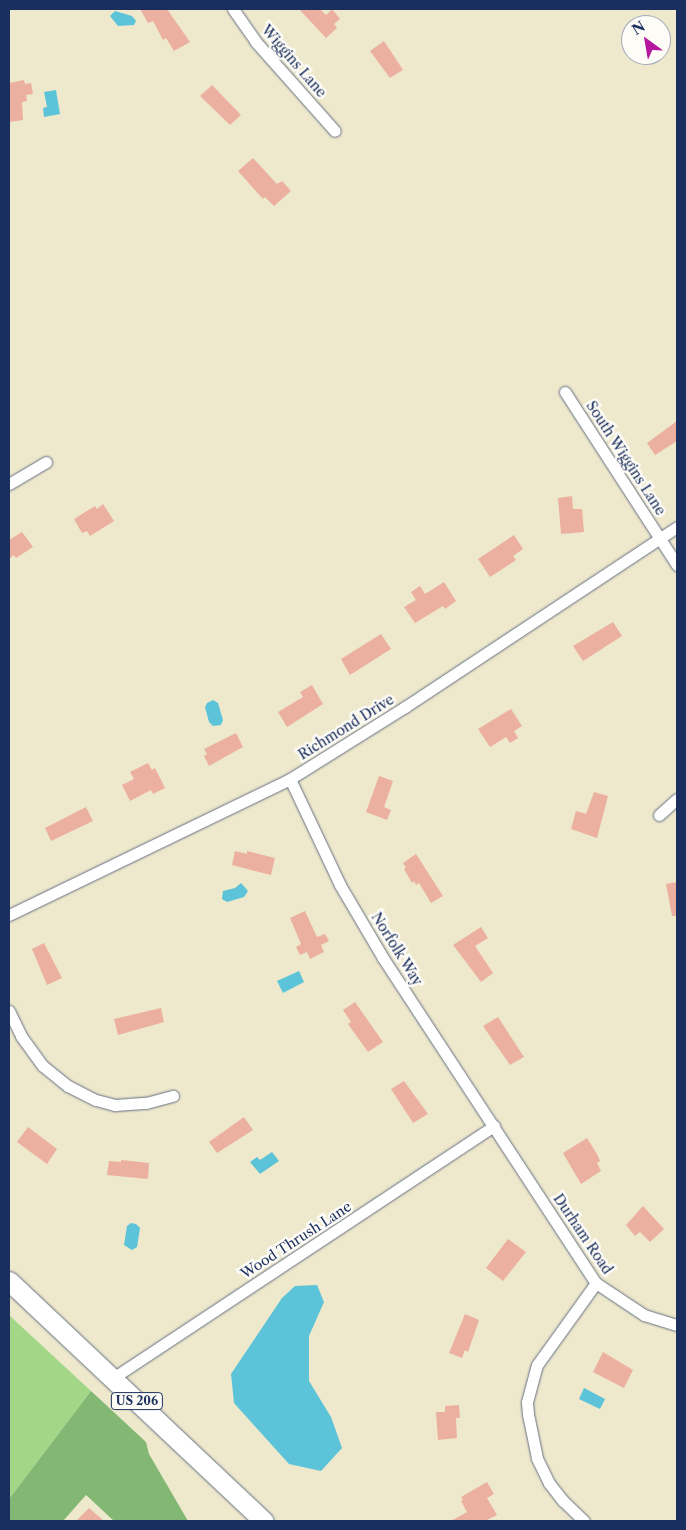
<!DOCTYPE html>
<html>
<head>
<meta charset="utf-8">
<style>
  body { margin:0 }
  #map { position:relative; width:686px; height:1530px; overflow:hidden; background:#eee8cc; font-family:"Libre Caslon Text",serif }
  div>[style] { position:absolute }
  .green>* { inset:0; background:#a3d788 }
  .forest>* { inset:0; background:#82b874 }
  .water>* { inset:0; background:#5cc3d8 }
  .building>* { inset:0; background:#ecb0a1 }
  .roads { filter:drop-shadow(0 0 1px #657084) drop-shadow(0 0 1px #657084) }
  .minor>* { height:11px; margin:-5.5px; padding:0 5.5px; transform-origin:5.5px; border-radius:5.5px; background:#fff }
  .trunk>* { height:19px; margin:-9.5px; padding:0 9.5px; transform-origin:9.5px; border-radius:9.5px; background:#fff }
  span { translate:-50% -50%; white-space:nowrap; text-align:center; line-height:1.15; -webkit-text-stroke:5px #fdfcf7; paint-order:stroke }
  .shield-label span { padding:1px 4px; background:#fdfcf7; border:1px solid; border-radius:4px; -webkit-text-stroke-width:0 }
  .shield-label { font-size:12px; color:#1b2f5e; font-weight:700 }
  .street-label { font-size:14px; color:#1b2f5e }
  .frame { position:absolute; inset:0; border:10px solid #1b2f5e; pointer-events:none }
  .north { position:absolute; left:621px; top:15px; width:50px; height:50px; box-sizing:border-box; background:#fdfcf7; border:1px solid #a3aaba; border-radius:50%; rotate:328deg; font-size:14px; font-weight:700; line-height:20px; text-align:center; color:#1b2f5e }
  .north::after { content:''; display:block; margin:auto; width:18px; height:22px; background:#b5179e; clip-path:polygon(50% 0,100% 100%,50% 72%,0 100%) }
</style>
</head>
<body>
<div id="map">
  <div class="green">
    <div style="clip-path:polygon(9px 1315px,91px 1391px,9px 1499px)"></div>
  </div>
  <div class="forest">
    <div style="clip-path:polygon(91px 1391px,146px 1442px,149px 1454px,188px 1521px,114px 1521px,86px 1495px,63px 1521px,9px 1521px,9px 1499px)"></div>
  </div>
  <div class="water">
    <div style="clip-path:polygon(115px 11px,132px 16px,136px 21px,134px 25px,118px 26px,110px 16px)"></div>
    <div style="clip-path:polygon(56px 90px,60px 114px,44px 117px,43px 108px,47px 107px,44px 92px)"></div>
    <div style="clip-path:polygon(213px 700px,218px 703px,223px 720px,221px 725px,213px 726px,209px 722px,205px 707px,207px 703px)"></div>
    <div style="clip-path:polygon(241px 883px,248px 891px,244px 897px,227px 902px,222px 899px,223px 891px,235px 888px)"></div>
    <div style="clip-path:polygon(299px 971px,304px 982px,283px 993px,277px 981px)"></div>
    <div style="clip-path:polygon(272px 1152px,279px 1161px,260px 1174px,250px 1162px,257px 1157px,260px 1160px)"></div>
    <div style="clip-path:polygon(131px 1223px,136px 1224px,140px 1228px,137px 1247px,132px 1250px,124px 1245px,127px 1226px)"></div>
    <div style="clip-path:polygon(317px 1285px,324px 1302px,309px 1336px,309px 1381px,331px 1417px,342px 1448px,321px 1471px,289px 1464px,234px 1403px,231px 1374px,282px 1298px,295px 1286px)"></div>
    <div style="clip-path:polygon(584px 1388px,605px 1399px,600px 1409px,579px 1399px)"></div>
  </div>
  <div class="building">
    <div style="clip-path:polygon(140px 9px,167px 9px,190px 42px,174px 51px,166px 38px,163px 40px,153px 21px,148px 23px)"></div>
    <div style="clip-path:polygon(299px 9px,320px 9px,326px 15px,332px 9px,340px 19px,334px 24px,337px 28px,326px 38px)"></div>
    <div style="clip-path:polygon(384px 41px,403px 70px,390px 78px,370px 51px)"></div>
    <div style="clip-path:polygon(24px 80px,25px 84px,31px 83px,33px 94px,26px 95px,27px 101px,22px 102px,23px 120px,9px 122px,9px 83px)"></div>
    <div style="clip-path:polygon(212px 85px,241px 115px,230px 125px,200px 96px)"></div>
    <div style="clip-path:polygon(253px 158px,277px 184px,282px 181px,291px 191px,274px 206px,265px 197px,263px 199px,238px 171px)"></div>
    <div style="clip-path:polygon(677px 421px,677px 441px,655px 455px,647px 443px)"></div>
    <div style="clip-path:polygon(572px 496px,573px 509px,582px 509px,584px 532px,561px 534px,558px 498px)"></div>
    <div style="clip-path:polygon(103px 504px,114px 521px,90px 536px,87px 531px,82px 533px,74px 519px,95px 506px,97px 509px)"></div>
    <div style="clip-path:polygon(22px 532px,33px 547px,16px 558px,14px 555px,9px 559px,9px 540px)"></div>
    <div style="clip-path:polygon(514px 535px,523px 549px,513px 556px,516px 560px,490px 577px,478px 559px)"></div>
    <div style="clip-path:polygon(444px 582px,456px 601px,445px 609px,443px 606px,415px 623px,404px 607px,416px 600px,411px 592px,420px 586px,425px 594px)"></div>
    <div style="clip-path:polygon(613px 622px,622px 636px,583px 661px,573px 646px)"></div>
    <div style="clip-path:polygon(381px 634px,391px 649px,350px 675px,341px 659px)"></div>
    <div style="clip-path:polygon(312px 685px,323px 704px,287px 727px,278px 712px,303px 697px,300px 692px)"></div>
    <div style="clip-path:polygon(511px 709px,522px 726px,514px 731px,518px 738px,510px 743px,506px 737px,490px 747px,478px 729px)"></div>
    <div style="clip-path:polygon(236px 733px,243px 747px,209px 766px,204px 756px,207px 754px,204px 749px)"></div>
    <div style="clip-path:polygon(148px 763px,152px 770px,155px 768px,165px 788px,153px 794px,151px 790px,130px 801px,122px 785px,134px 779px,130px 772px)"></div>
    <div style="clip-path:polygon(379px 776px,393px 781px,384px 807px,391px 810px,387px 820px,366px 812px)"></div>
    <div style="clip-path:polygon(594px 792px,608px 796px,597px 838px,571px 829px,576px 811px,586px 814px)"></div>
    <div style="clip-path:polygon(86px 807px,93px 821px,51px 841px,45px 828px)"></div>
    <div style="clip-path:polygon(235px 851px,247px 854px,247px 851px,275px 858px,271px 875px,232px 865px)"></div>
    <div style="clip-path:polygon(416px 854px,443px 896px,431px 903px,419px 883px,416px 885px,414px 881px,412px 883px,404px 869px,406px 868px,403px 863px)"></div>
    <div style="clip-path:polygon(677px 882px,677px 916px,672px 916px,666px 884px)"></div>
    <div style="clip-path:polygon(305px 911px,317px 937px,325px 934px,329px 941px,321px 945px,324px 952px,310px 959px,307px 952px,300px 955px,296px 947px,301px 944px,290px 918px)"></div>
    <div style="clip-path:polygon(481px 927px,488px 938px,475px 946px,493px 973px,481px 982px,453px 945px)"></div>
    <div style="clip-path:polygon(44px 943px,62px 978px,47px 985px,32px 949px)"></div>
    <div style="clip-path:polygon(355px 1002px,383px 1042px,368px 1052px,348px 1024px,351px 1022px,343px 1010px)"></div>
    <div style="clip-path:polygon(161px 1008px,164px 1022px,118px 1035px,114px 1019px)"></div>
    <div style="clip-path:polygon(498px 1017px,524px 1057px,510px 1065px,483px 1026px)"></div>
    <div style="clip-path:polygon(404px 1081px,428px 1114px,413px 1123px,391px 1089px)"></div>
    <div style="clip-path:polygon(244px 1117px,253px 1130px,217px 1153px,209px 1142px)"></div>
    <div style="clip-path:polygon(28px 1127px,57px 1149px,47px 1164px,17px 1142px)"></div>
    <div style="clip-path:polygon(587px 1138px,597px 1154px,600px 1161px,597px 1163px,601px 1171px,581px 1184px,563px 1153px)"></div>
    <div style="clip-path:polygon(121px 1160px,149px 1163px,148px 1179px,107px 1175px,109px 1161px,121px 1162px)"></div>
    <div style="clip-path:polygon(643px 1206px,664px 1229px,650px 1242px,640px 1232px,635px 1236px,626px 1225px)"></div>
    <div style="clip-path:polygon(508px 1239px,526px 1252px,503px 1281px,486px 1268px)"></div>
    <div style="clip-path:polygon(465px 1314px,479px 1320px,468px 1352px,465px 1350px,462px 1358px,449px 1353px)"></div>
    <div style="clip-path:polygon(603px 1352px,633px 1370px,624px 1388px,593px 1372px)"></div>
    <div style="clip-path:polygon(459px 1405px,460px 1418px,456px 1418px,457px 1438px,438px 1440px,436px 1412px,445px 1412px,445px 1406px)"></div>
    <div style="clip-path:polygon(487px 1482px,494px 1494px,487px 1498px,497px 1515px,485px 1521px,451px 1521px,467px 1512px,461px 1501px,463px 1500px,461px 1497px)"></div>
    <div style="clip-path:polygon(89px 1508px,104px 1521px,76px 1521px)"></div>
  </div>
  <div class="roads">
    <div class="minor">
      <div style="left:233px;top:9px;width:39px;rotate:55deg"></div>
      <div style="left:255px;top:41px;width:120px;rotate:48.4deg"></div>
      <div style="left:565px;top:392px;width:206px;rotate:57.1deg"></div>
      <div style="left:9px;top:484px;width:43px;rotate:-30.7deg"></div>
      <div style="left:290px;top:779px;width:117px;rotate:64.7deg"></div>
      <div style="left:340px;top:885px;width:85px;rotate:59.5deg"></div>
      <div style="left:383px;top:958px;width:389px;rotate:56.8deg"></div>
      <div style="left:596px;top:1283px;width:58px;rotate:33.7deg"></div>
      <div style="left:644px;top:1315px;width:34px;rotate:17deg"></div>
      <div style="left:659px;top:815px;width:24px;rotate:-42deg"></div>
      <div style="left:9px;top:915px;width:312px;rotate:-25.8deg"></div>
      <div style="left:290px;top:779px;width:136px;rotate:-32.1deg"></div>
      <div style="left:405px;top:707px;width:326px;rotate:-33.5deg"></div>
      <div style="left:9px;top:1011px;width:28px;rotate:64deg"></div>
      <div style="left:21px;top:1036px;width:37px;rotate:54deg"></div>
      <div style="left:43px;top:1066px;width:32px;rotate:39deg"></div>
      <div style="left:68px;top:1086px;width:31px;rotate:27deg"></div>
      <div style="left:96px;top:1100px;width:20px;rotate:15deg"></div>
      <div style="left:115px;top:1105px;width:31px;rotate:-4deg"></div>
      <div style="left:146px;top:1103px;width:28px;rotate:-15deg"></div>
      <div style="left:113px;top:1378px;width:457px;rotate:-33.5deg"></div>
      <div style="left:584px;top:1521px;width:29px;rotate:-136deg"></div>
      <div style="left:563px;top:1501px;width:23px;rotate:-128deg"></div>
      <div style="left:549px;top:1483px;width:28px;rotate:-116deg"></div>
      <div style="left:537px;top:1458px;width:45px;rotate:-101.6deg"></div>
      <div style="left:528px;top:1414px;width:12px;rotate:-95deg"></div>
      <div style="left:527px;top:1402px;width:38px;rotate:-75deg"></div>
      <div style="left:537px;top:1365px;width:101px;rotate:-54.3deg"></div>
    </div>
    <div class="trunk">
      <div style="left:9px;top:1281px;width:350px;rotate:43.3deg"></div>
    </div>
  </div>
  <div class="shield-label">
    <span style="left:137px;top:1401px">US 206</span>
  </div>
  <div class="street-label">
    <span style="left:294px;top:61px;rotate:49deg">Wiggins Lane</span>
    <span style="left:626px;top:458px;rotate:57deg">South Wiggins Lane</span>
    <span style="left:346px;top:727px;rotate:-32deg">Richmond Drive</span>
    <span style="left:397px;top:949px;rotate:58deg">Norfolk Way</span>
    <span style="left:583px;top:1234px;rotate:56deg">Durham Road</span>
    <span style="left:296px;top:1240px;rotate:-33deg">Wood Thrush Lane</span>
  </div>
  <div class="frame"></div>
  <div class="north">N</div>
</div>
</body>
</html>
